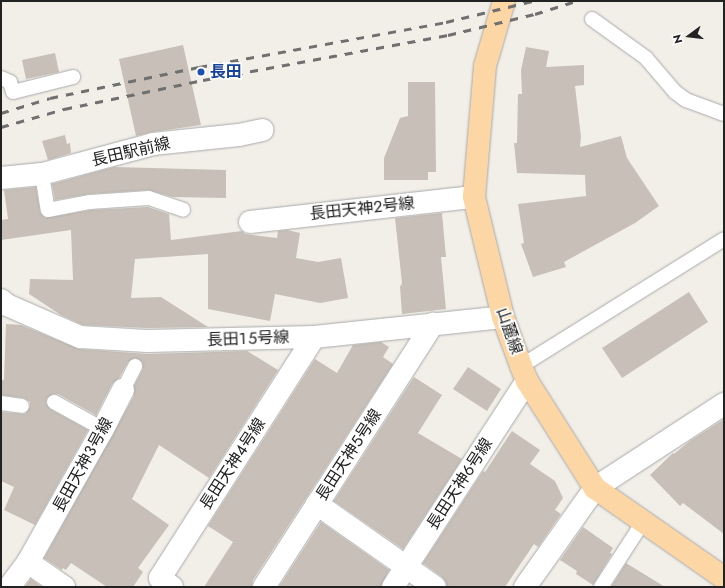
<!DOCTYPE html>
<html>
<head>
<meta charset="utf-8">
<style>
  body { margin:0 }
  #map { position:relative; width:725px; height:588px; overflow:hidden; background:#f2efe9; font-family:Jost,"Noto Sans JP",sans-serif }
  div>[style] { position:absolute }
  .building>* { inset:0; background:#c7bfb8 }
  .roads { filter:drop-shadow(0 0 1px #a9a9a9) drop-shadow(0 0 1px #a9a9a9) }
  .service>* { height:14px; margin:-7px; padding:0 7px; transform-origin:7px; border-radius:7px; background:#fff }
  .minor>* { height:22px; margin:-11px; padding:0 11px; transform-origin:11px; border-radius:11px; background:#fff }
  .primary>* { height:22px; margin:-11px; padding:0 11px; transform-origin:11px; border-radius:11px; background:#fcd6a4 }
  .rail>* { height:3px; margin-top:-1.5px; transform-origin:0; background:repeating-linear-gradient(90deg,#707070 0 8px,transparent 0 16px) }
  .dots>* { width:11px; height:11px; translate:-50% -50%; box-sizing:border-box; border:2px solid #fff; border-radius:50% }
  span { translate:-50% -50%; white-space:nowrap; text-align:center; line-height:1.15; -webkit-text-stroke:3.5px #fff; paint-order:stroke }
  .transit-label { font-size:16px; color:#164399; font-weight:700 }
  .left { translate:0 -50%; text-align:left }
  .street-label { font-size:16px; color:#222 }
  .frame { position:absolute; inset:0; border:2px solid #222; pointer-events:none }
  .north { position:absolute; left:669px; top:16px; width:40px; height:40px; -webkit-text-stroke:3px #fff; paint-order:stroke; rotate:255deg; font-size:11px; font-weight:700; line-height:16px; text-align:center; color:#222 }
  .north::after { content:''; display:block; margin:auto; width:14px; height:18px; background:#222; clip-path:polygon(50% 0,100% 100%,50% 72%,0 100%) }
</style>
</head>
<body>
<div id="map">
  <div class="building">
    <div style="clip-path:polygon(183px 45px,201px 125px,152px 132px,136px 136px,119px 59px)"></div>
    <div style="clip-path:polygon(526px 47px,549px 51px,546px 67px,584px 65px,584px 85px,575px 86px,581px 137px,580px 147px,621px 136px,627px 158px,659px 206px,635px 223px,564px 262px,566px 267px,533px 277px,521px 244px,524px 243px,518px 204px,586px 196px,585px 175px,517px 173px,514px 143px,517px 143px,518px 94px,522px 94px,521px 70px)"></div>
    <div style="clip-path:polygon(55px 53px,59px 72px,26px 79px,22px 60px)"></div>
    <div style="clip-path:polygon(408px 82px,435px 82px,436px 172px,428px 172px,428px 180px,384px 180px,384px 158px,400px 118px,408px 116px)"></div>
    <div style="clip-path:polygon(65px 135px,67px 144px,70px 143px,71px 153px,48px 160px,42px 141px)"></div>
    <div style="clip-path:polygon(114px 167px,226px 170px,226px 198px,173px 197px,148px 190px,89px 194px,55px 200px,52px 184px)"></div>
    <div style="clip-path:polygon(36px 187px,40px 212px,45px 218px,91px 210px,148px 207px,169px 214px,171px 240px,242px 231px,245px 234px,277px 238px,278px 231px,287px 230px,300px 233px,296px 258px,318px 262px,341px 258px,348px 298px,320px 303px,275px 294px,270px 321px,208px 309px,208px 254px,135px 259px,131px 298px,161px 297px,208px 327px,147px 328px,83px 325px,61px 315px,29px 294px,30px 279px,73px 280px,71px 230px,1px 240px,1px 220px,8px 219px,4px 190px)"></div>
    <div style="clip-path:polygon(442px 213px,446px 257px,441px 257px,446px 309px,402px 314px,400px 287px,402px 283px,395px 218px)"></div>
    <div style="clip-path:polygon(689px 292px,708px 322px,622px 378px,602px 348px)"></div>
    <div style="clip-path:polygon(6px 324px,21px 325px,79px 349px,147px 354px,247px 351px,278px 370px,209px 478px,159px 445px,132px 499px,169px 525px,138px 568px,143px 572px,133px 587px,107px 587px,71px 563px,66px 570px,63px 568px,62px 570px,44px 558px,134px 396px,134px 386px,143px 369px,142px 362px,135px 358px,128px 362px,119px 378px,112px 384px,96px 415px,58px 394px,53px 394px,47px 398px,46px 403px,50px 409px,88px 430px,35px 525px,4px 510px,14px 487px,1px 481px,1px 412px,25px 414px,30px 407px,30px 402px,24px 398px,1px 395px,1px 380px,4px 380px)"></div>
    <div style="clip-path:polygon(381px 342px,389px 347px,383px 357px,393px 364px,253px 580px,252px 587px,204px 587px,233px 542px,208px 526px,315px 359px,337px 373px,353px 345px)"></div>
    <div style="clip-path:polygon(468px 367px,501px 389px,487px 411px,453px 389px)"></div>
    <div style="clip-path:polygon(414px 377px,442px 395px,418px 433px,462px 459px,403px 549px,334px 501px)"></div>
    <div style="clip-path:polygon(724px 419px,724px 534px,683px 503px,680px 506px,650px 475px,673px 453px,674px 454px,690px 441px)"></div>
    <div style="clip-path:polygon(512px 431px,540px 450px,530px 464px,555px 481px,563px 498px,555px 510px,561px 514px,538px 547px,534px 544px,505px 587px,447px 587px,442px 577px,423px 563px,483px 471px,485px 472px)"></div>
    <div style="clip-path:polygon(321px 522px,389px 570px,381px 587px,279px 587px)"></div>
    <div style="clip-path:polygon(583px 527px,613px 548px,610px 553px,612px 554px,593px 585px,576px 574px,577px 571px,560px 560px)"></div>
    <div style="clip-path:polygon(626px 563px,665px 587px,611px 587px)"></div>
    <div style="clip-path:polygon(31px 579px,42px 587px,25px 587px)"></div>
  </div>
  <div class="roads">
    <div class="service">
      <div style="left:592px;top:19px;width:67px;rotate:35.8deg"></div>
      <div style="left:646px;top:58px;width:45px;rotate:49.5deg"></div>
      <div style="left:675px;top:92px;width:14px;rotate:36deg"></div>
      <div style="left:686px;top:100px;width:40px;rotate:20.2deg"></div>
      <div style="left:1px;top:78px;width:10px;rotate:24deg"></div>
      <div style="left:10px;top:82px;width:10px;rotate:73deg"></div>
      <div style="left:13px;top:92px;width:62px;rotate:-14deg"></div>
      <div style="left:42px;top:174px;width:36px;rotate:81deg"></div>
      <div style="left:48px;top:210px;width:43px;rotate:-10.8deg"></div>
      <div style="left:90px;top:202px;width:59px;rotate:-3.9deg"></div>
      <div style="left:149px;top:198px;width:36px;rotate:19deg"></div>
      <div style="left:521px;top:366px;width:239px;rotate:-32deg"></div>
      <div style="left:123px;top:390px;width:27px;rotate:-63deg"></div>
      <div style="left:54px;top:402px;width:56px;rotate:28.9deg"></div>
      <div style="left:1px;top:403px;width:21px;rotate:8deg"></div>
      <div style="left:601px;top:587px;width:77px;rotate:-57.1deg"></div>
    </div>
    <div class="minor">
      <div style="left:1px;top:178px;width:41px;rotate:-5.6deg"></div>
      <div style="left:42px;top:174px;width:115px;rotate:-15.1deg"></div>
      <div style="left:153px;top:144px;width:86px;rotate:-6deg"></div>
      <div style="left:239px;top:135px;width:24px;rotate:-12deg"></div>
      <div style="left:250px;top:222px;width:225px;rotate:-6.4deg"></div>
      <div style="left:1px;top:300px;width:8px;rotate:40deg"></div>
      <div style="left:7px;top:305px;width:80px;rotate:23.7deg"></div>
      <div style="left:80px;top:337px;width:67px;rotate:3.4deg"></div>
      <div style="left:147px;top:341px;width:167px;rotate:-1.4deg"></div>
      <div style="left:314px;top:337px;width:190px;rotate:-6deg"></div>
      <div style="left:317px;top:504px;width:144px;rotate:35.1deg"></div>
      <div style="left:28px;top:562px;width:44px;rotate:34.8deg"></div>
      <div style="left:10px;top:586px;width:30px;rotate:-53deg"></div>
      <div style="left:28px;top:562px;width:153px;rotate:-60.6deg"></div>
      <div style="left:103px;top:429px;width:44px;rotate:-62.9deg"></div>
      <div style="left:172px;top:587px;width:15px;rotate:-143deg"></div>
      <div style="left:160px;top:578px;width:286px;rotate:-57.4deg"></div>
      <div style="left:264px;top:587px;width:313px;rotate:-57.3deg"></div>
      <div style="left:393px;top:587px;width:246px;rotate:-57deg"></div>
      <div style="left:525px;top:587px;width:121px;rotate:-54.7deg"></div>
      <div style="left:595px;top:488px;width:154px;rotate:-33.1deg"></div>
    </div>
    <div class="primary">
      <div style="left:504px;top:1px;width:68px;rotate:106.3deg"></div>
      <div style="left:485px;top:66px;width:131px;rotate:94.8deg"></div>
      <div style="left:474px;top:197px;width:123px;rotate:76.4deg"></div>
      <div style="left:503px;top:317px;width:52px;rotate:69.8deg"></div>
      <div style="left:521px;top:366px;width:16px;rotate:68deg"></div>
      <div style="left:527px;top:381px;width:127px;rotate:57.6deg"></div>
      <div style="left:595px;top:488px;width:157px;rotate:34.9deg"></div>
    </div>
  </div>
  <div class="rail">
    <div style="left:1px;top:113px;width:51px;rotate:-17deg"></div>
    <div style="left:50px;top:98px;width:152px;rotate:-11.8deg"></div>
    <div style="left:199px;top:67px;width:251px;rotate:-10.3deg"></div>
    <div style="left:446px;top:22px;width:89px;rotate:-13.7deg"></div>
    <div style="left:1px;top:127px;width:66px;rotate:-15.9deg"></div>
    <div style="left:64px;top:109px;width:142px;rotate:-11.8deg"></div>
    <div style="left:203px;top:80px;width:249px;rotate:-10.4deg"></div>
    <div style="left:448px;top:35px;width:89px;rotate:-13.6deg"></div>
    <div style="left:535px;top:14px;width:43px;rotate:-17.6deg"></div>
  </div>
  <div class="dots">
    <div style="left:201px;top:72px;background:#1a4fb4"></div>
  </div>
  <div class="transit-label">
    <span class="left" style="left:210px;top:72px">長田</span>
  </div>
  <div class="street-label">
    <span style="left:131px;top:152px;rotate:-13deg">長田駅前線</span>
    <span style="left:362px;top:209px;rotate:-6deg">長田天神２号線</span>
    <span style="left:509px;top:331px;rotate:71deg">山麓線</span>
    <span style="left:248px;top:339px;rotate:-2deg">長田１５号線</span>
    <span style="left:349px;top:455px;rotate:-57deg">長田天神５号線</span>
    <span style="left:233px;top:464px;rotate:-57deg">長田天神４号線</span>
    <span style="left:83px;top:465px;rotate:-61deg">長田天神３号線</span>
    <span style="left:460px;top:484px;rotate:-57deg">長田天神６号線</span>
  </div>
  <div class="frame"></div>
  <div class="north">N</div>
</div>
</body>
</html>
